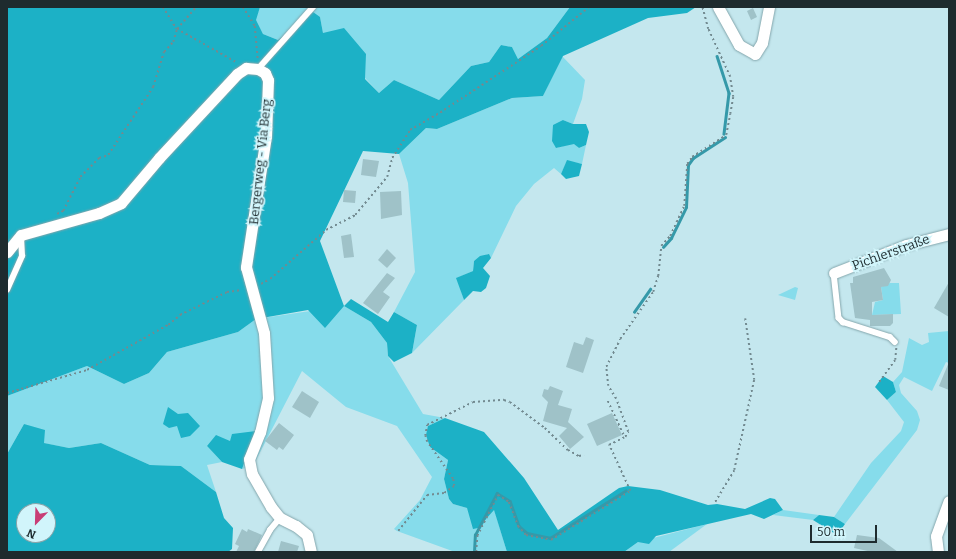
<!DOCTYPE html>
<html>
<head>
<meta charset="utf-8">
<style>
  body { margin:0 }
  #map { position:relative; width:956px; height:559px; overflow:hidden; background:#c4e7ee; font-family:Bitter,serif }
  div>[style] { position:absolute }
  .green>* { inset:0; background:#86dceb }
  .forest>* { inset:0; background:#1cb1c6 }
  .stream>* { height:2.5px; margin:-1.25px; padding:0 1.25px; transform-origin:1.25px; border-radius:1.25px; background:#3599a9 }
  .building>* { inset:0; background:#9fc2c8 }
  .path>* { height:1.5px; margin-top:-0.75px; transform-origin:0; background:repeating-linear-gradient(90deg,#728a90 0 2px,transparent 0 5px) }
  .roads { filter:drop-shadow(0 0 1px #84a6ac) drop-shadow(0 0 1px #84a6ac) }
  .lane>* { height:5.5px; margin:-2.75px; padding:0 2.75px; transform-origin:2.75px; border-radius:2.75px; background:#fff }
  .street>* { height:11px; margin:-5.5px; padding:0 5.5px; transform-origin:5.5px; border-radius:5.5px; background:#fff }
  span { translate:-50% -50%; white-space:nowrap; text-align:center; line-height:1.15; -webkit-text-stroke:3.5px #d1f5fb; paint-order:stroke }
  .street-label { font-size:13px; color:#1e2b2e }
  .frame { position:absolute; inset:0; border:8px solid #1e2b2e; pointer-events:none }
  .north { position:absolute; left:16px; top:503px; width:40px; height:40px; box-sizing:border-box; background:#d1f5fb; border:1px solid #89a4a9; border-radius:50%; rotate:203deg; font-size:11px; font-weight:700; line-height:16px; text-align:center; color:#1e2b2e }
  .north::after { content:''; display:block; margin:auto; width:14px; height:18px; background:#c83e76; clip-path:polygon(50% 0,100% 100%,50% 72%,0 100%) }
  .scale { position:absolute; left:810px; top:525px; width:67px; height:18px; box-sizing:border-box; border:2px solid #1e2b2e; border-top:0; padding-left:5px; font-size:12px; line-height:14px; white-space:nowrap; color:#1e2b2e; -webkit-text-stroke:3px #d1f5fb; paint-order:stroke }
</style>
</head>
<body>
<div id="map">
  <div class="green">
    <div style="clip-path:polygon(260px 7px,570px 7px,547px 38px,518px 59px,512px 47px,501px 45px,489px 62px,471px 66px,439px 100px,394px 80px,379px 93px,323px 33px,320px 17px,278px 40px,263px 34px,255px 20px)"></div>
    <div style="clip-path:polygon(562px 56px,585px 80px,582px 99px,573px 124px,563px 120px,556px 148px,574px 143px,579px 148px,586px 145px,582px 164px,567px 161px,561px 174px,554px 168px,534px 184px,516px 206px,491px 258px,488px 254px,474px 261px,473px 271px,457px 278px,464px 300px,412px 353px,417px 325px,394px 312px,415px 272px,408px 183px,399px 154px,426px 128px,437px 129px,512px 98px,543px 96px)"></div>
    <div style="clip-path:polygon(890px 283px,899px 283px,901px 314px,872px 315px,875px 302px,883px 300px,881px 287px)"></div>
    <div style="clip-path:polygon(795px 287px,798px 288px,795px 300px,778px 295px)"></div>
    <div style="clip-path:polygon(344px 306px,371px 322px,387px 343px,388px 356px,423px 414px,445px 418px,428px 426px,430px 447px,448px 460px,444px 479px,449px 499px,453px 504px,467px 508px,478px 528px,494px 509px,507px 552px,455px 552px,397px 531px,394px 529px,420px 500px,432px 477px,397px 426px,346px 407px,302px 371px,253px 466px,242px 469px,256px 432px,230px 441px,207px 446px,222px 462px,207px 465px,216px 492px,181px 466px,150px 465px,101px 443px,69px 448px,43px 443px,24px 424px,7px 454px,7px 396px,87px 366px,124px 384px,149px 373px,167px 352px,238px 332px,256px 319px)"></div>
    <div style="clip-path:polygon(949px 331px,949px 363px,946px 362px,932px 391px,904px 377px,899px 385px,901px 393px,917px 411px,920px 420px,917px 430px,845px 524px,834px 517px,871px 463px,901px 431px,904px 422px,887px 400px,896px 392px,893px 382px,902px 372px,909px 338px,922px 345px,929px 342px,928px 333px)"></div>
    <div style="clip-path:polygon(783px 510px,819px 515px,813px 520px,773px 515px)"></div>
    <div style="clip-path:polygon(707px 524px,669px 552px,624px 552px,638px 542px)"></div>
  </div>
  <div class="forest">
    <div style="clip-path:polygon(7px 7px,260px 7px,256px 20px,263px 34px,278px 40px,313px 12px,320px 17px,323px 33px,344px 28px,366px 54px,365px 79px,379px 93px,394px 80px,439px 100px,471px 66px,489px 62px,501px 45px,512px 47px,518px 59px,547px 38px,570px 7px,696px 7px,687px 13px,648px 18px,563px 56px,543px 96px,512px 98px,437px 129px,426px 128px,399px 154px,363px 151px,320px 241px,344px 306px,351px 299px,388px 322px,394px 312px,417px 325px,412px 353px,394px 362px,388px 356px,387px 343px,371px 322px,344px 306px,325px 328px,308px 310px,256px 319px,238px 332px,167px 352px,149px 373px,124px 384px,87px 366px,7px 396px)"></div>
    <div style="clip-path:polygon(563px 120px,573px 124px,586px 124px,589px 132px,586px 145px,579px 148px,574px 144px,556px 148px,552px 141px,553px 125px)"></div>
    <div style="clip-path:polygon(567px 160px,582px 164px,579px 176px,566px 179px,561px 174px)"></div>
    <div style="clip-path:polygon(489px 254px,491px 258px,483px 268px,490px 276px,486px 288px,481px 292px,473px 291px,464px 300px,456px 278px,473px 271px,474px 261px,480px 256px)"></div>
    <div style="clip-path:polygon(883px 376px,893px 382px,896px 392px,887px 400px,875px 387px)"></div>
    <div style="clip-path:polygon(168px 407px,178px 414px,188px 413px,200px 426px,190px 436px,181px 438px,177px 426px,169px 428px,163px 424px)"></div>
    <div style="clip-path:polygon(445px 418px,484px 432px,524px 478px,558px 530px,619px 488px,628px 486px,660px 490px,708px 505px,717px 504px,745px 509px,770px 498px,775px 499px,783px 510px,764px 519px,751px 514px,656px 536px,649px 544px,638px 542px,624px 552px,507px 552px,494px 510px,478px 528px,473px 529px,467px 508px,453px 504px,449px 499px,444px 479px,448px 460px,430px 447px,426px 435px,428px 426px)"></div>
    <div style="clip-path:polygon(evenodd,24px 424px,45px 430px,44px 443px,69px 448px,101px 443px,150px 465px,181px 466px,216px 492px,224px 518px,233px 528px,232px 549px,228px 552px,7px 552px,7px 454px,24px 424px,24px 511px,48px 511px,48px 535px,24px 535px,24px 511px)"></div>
    <div style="clip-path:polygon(256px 431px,242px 469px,222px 462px,207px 446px,216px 435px,230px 441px,232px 434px)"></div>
    <div style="clip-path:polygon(819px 515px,834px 517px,845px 524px,837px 535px,813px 520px)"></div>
  </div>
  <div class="stream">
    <div style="left:717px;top:56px;width:39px;rotate:72deg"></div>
    <div style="left:729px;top:93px;width:41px;rotate:97deg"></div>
    <div style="left:663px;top:247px;width:12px;rotate:-48deg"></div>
    <div style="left:671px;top:238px;width:34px;rotate:-64deg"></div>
    <div style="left:686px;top:207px;width:42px;rotate:-87.3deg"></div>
    <div style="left:688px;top:165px;width:9px;rotate:-54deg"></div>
    <div style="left:693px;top:158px;width:38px;rotate:-33deg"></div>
    <div style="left:634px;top:312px;width:28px;rotate:-55deg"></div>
    <div style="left:474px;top:552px;width:17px;rotate:-87deg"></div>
    <div style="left:475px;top:535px;width:47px;rotate:-62.4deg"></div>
    <div style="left:497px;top:493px;width:15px;rotate:32deg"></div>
    <div style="left:510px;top:501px;width:27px;rotate:70deg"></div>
    <div style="left:519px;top:526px;width:11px;rotate:41deg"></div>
    <div style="left:527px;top:533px;width:24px;rotate:12deg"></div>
    <div style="left:550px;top:538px;width:89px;rotate:-32.1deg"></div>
  </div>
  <div class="building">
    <div style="clip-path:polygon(753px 8px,757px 17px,751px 20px,747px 11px)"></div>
    <div style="clip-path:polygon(363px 159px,379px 161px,376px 177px,361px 175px)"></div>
    <div style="clip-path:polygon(344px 190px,356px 191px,355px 203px,343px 202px)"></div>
    <div style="clip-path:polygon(401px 191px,402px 215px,381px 219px,380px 192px)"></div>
    <div style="clip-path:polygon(351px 234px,354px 257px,344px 258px,341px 236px)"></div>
    <div style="clip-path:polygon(387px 249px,396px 258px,387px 268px,378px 260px)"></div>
    <div style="clip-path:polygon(884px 268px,891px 280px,888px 286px,881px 287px,883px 300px,872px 302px,872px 315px,893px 314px,893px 323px,890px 326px,870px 326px,870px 320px,855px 318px,850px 283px,853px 283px,853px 277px)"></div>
    <div style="clip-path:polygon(387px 273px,395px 278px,383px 292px,390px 297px,378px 314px,363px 303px)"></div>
    <div style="clip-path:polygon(949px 282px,949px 317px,934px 308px)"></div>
    <div style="clip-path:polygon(586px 337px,594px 340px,583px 373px,566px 367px,574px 342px,583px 345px)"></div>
    <div style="clip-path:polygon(949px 362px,949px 390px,939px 386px)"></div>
    <div style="clip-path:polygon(550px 386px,563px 391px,558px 405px,572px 409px,568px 422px,584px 437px,570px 449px,559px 436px,567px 428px,543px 421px,548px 402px,542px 396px,544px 389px,548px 390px)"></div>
    <div style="clip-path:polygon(302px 391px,319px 402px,310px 418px,292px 407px)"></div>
    <div style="clip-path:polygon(612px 413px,622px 435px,597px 446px,587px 424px)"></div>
    <div style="clip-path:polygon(279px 423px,294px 435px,283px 450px,279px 447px,277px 450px,265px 441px)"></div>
    <div style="clip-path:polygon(242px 529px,247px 532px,248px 529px,262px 535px,254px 552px,236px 552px,239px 546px,235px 544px)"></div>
    <div style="clip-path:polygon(857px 535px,879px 538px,898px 552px,872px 552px,854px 548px)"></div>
    <div style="clip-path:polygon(281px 541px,299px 546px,297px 552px,278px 552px)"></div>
  </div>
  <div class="path">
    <div style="left:163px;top:7px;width:26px;rotate:58deg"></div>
    <div style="left:177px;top:29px;width:68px;rotate:29.2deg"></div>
    <div style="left:243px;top:7px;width:22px;rotate:58deg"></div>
    <div style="left:255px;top:26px;width:33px;rotate:85deg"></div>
    <div style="left:57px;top:214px;width:7px;rotate:-27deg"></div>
    <div style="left:63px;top:211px;width:38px;rotate:-63deg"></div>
    <div style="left:80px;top:177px;width:27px;rotate:-45deg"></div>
    <div style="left:99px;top:158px;width:9px;rotate:-18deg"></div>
    <div style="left:108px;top:155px;width:82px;rotate:-56.5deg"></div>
    <div style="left:153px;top:87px;width:37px;rotate:-73deg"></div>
    <div style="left:164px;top:52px;width:13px;rotate:-48deg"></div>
    <div style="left:173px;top:42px;width:14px;rotate:-73deg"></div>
    <div style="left:177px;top:29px;width:29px;rotate:-49deg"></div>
    <div style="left:261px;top:284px;width:10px;rotate:-29deg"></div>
    <div style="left:270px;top:279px;width:74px;rotate:-41.2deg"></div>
    <div style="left:326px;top:230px;width:33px;rotate:-27deg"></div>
    <div style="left:355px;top:215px;width:50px;rotate:-49.9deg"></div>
    <div style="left:387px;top:177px;width:20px;rotate:-75deg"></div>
    <div style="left:392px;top:158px;width:33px;rotate:-57deg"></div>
    <div style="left:410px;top:130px;width:39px;rotate:-30deg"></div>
    <div style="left:444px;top:110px;width:116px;rotate:-33.4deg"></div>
    <div style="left:541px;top:46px;width:62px;rotate:-39.1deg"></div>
    <div style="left:879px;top:382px;width:27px;rotate:-54deg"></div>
    <div style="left:895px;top:360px;width:12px;rotate:-85deg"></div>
    <div style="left:7px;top:393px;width:83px;rotate:-16deg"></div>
    <div style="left:87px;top:370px;width:93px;rotate:-29.1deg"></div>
    <div style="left:168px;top:325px;width:16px;rotate:-40deg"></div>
    <div style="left:180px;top:315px;width:52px;rotate:-26.1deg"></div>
    <div style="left:227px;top:292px;width:15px;rotate:-8deg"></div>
    <div style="left:608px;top:401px;width:40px;rotate:65deg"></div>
    <div style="left:715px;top:502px;width:37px;rotate:-59deg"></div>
    <div style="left:734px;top:470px;width:92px;rotate:-77.5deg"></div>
    <div style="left:754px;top:380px;width:62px;rotate:-98.4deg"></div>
    <div style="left:398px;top:531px;width:46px;rotate:-51.1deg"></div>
    <div style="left:427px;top:495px;width:17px;rotate:-7deg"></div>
    <div style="left:444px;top:493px;width:12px;rotate:-35deg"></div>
    <div style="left:454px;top:486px;width:7px;rotate:-98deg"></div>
    <div style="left:453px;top:479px;width:45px;rotate:-125.1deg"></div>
    <div style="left:427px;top:442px;width:6px;rotate:-108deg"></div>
    <div style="left:425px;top:436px;width:11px;rotate:-80deg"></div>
    <div style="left:427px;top:425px;width:51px;rotate:-26.6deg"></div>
    <div style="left:473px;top:402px;width:31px;rotate:-4deg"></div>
    <div style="left:504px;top:400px;width:6px;rotate:18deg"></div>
    <div style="left:510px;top:402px;width:44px;rotate:36.6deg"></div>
    <div style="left:545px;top:428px;width:32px;rotate:44deg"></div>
    <div style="left:568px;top:450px;width:13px;rotate:29deg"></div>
    <div style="left:579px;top:456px;width:5px;rotate:-11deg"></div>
    <div style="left:476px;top:552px;width:16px;rotate:-86deg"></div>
    <div style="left:477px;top:536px;width:46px;rotate:-62.9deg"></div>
    <div style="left:498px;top:495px;width:13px;rotate:32deg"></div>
    <div style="left:509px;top:502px;width:26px;rotate:69deg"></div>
    <div style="left:518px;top:526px;width:12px;rotate:48deg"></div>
    <div style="left:526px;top:535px;width:25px;rotate:11deg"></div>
    <div style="left:551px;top:540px;width:93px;rotate:-31.8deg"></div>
    <div style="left:630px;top:491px;width:51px;rotate:-114.5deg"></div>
    <div style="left:609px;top:445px;width:18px;rotate:-27deg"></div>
    <div style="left:625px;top:437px;width:6px;rotate:-59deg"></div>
    <div style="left:628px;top:432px;width:35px;rotate:-110deg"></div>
    <div style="left:616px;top:399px;width:15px;rotate:-122deg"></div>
    <div style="left:608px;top:386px;width:19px;rotate:-96deg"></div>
    <div style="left:606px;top:367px;width:31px;rotate:-63deg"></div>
    <div style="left:620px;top:339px;width:57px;rotate:-54.9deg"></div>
    <div style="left:653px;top:292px;width:17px;rotate:-73deg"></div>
    <div style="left:658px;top:276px;width:30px;rotate:-84deg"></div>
    <div style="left:661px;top:246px;width:13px;rotate:-48deg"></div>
    <div style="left:670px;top:236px;width:33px;rotate:-65deg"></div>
    <div style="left:684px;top:206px;width:42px;rotate:-85.9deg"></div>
    <div style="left:687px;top:164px;width:9px;rotate:-54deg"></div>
    <div style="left:692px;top:157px;width:40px;rotate:-32.9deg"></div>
    <div style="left:726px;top:135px;width:21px;rotate:-79deg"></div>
    <div style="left:730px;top:114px;width:17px;rotate:-80deg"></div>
    <div style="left:733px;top:97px;width:20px;rotate:-99deg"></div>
    <div style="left:730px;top:77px;width:53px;rotate:-114.6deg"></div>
    <div style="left:708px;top:29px;width:23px;rotate:-105deg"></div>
  </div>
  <div class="roads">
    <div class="lane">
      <div style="left:258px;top:69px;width:83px;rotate:-48.4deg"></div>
      <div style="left:834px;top:273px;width:45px;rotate:83.7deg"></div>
      <div style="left:839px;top:318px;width:6px;rotate:45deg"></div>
      <div style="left:843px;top:322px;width:49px;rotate:17.7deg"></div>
      <div style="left:890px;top:337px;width:7px;rotate:45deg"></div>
      <div style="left:7px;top:290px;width:37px;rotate:-66deg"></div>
      <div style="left:22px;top:256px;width:21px;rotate:-93deg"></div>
      <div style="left:258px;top:552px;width:25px;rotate:-61deg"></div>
      <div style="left:270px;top:530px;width:16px;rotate:-50deg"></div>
    </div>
    <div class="street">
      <div style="left:718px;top:7px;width:43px;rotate:61.1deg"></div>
      <div style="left:739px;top:45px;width:18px;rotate:29deg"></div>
      <div style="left:755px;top:54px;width:13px;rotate:-58deg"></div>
      <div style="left:762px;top:43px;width:37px;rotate:-79deg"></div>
      <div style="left:7px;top:252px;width:22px;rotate:-51deg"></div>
      <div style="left:21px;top:235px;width:81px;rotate:-15.8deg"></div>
      <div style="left:99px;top:213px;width:24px;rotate:-24deg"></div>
      <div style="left:121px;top:203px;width:59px;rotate:-49.8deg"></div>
      <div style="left:159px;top:158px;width:115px;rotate:-47.1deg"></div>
      <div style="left:237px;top:74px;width:11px;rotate:-34deg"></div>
      <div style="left:246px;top:68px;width:12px;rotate:5deg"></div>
      <div style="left:258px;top:69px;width:8px;rotate:30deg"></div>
      <div style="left:265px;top:73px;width:8px;rotate:67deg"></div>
      <div style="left:268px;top:80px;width:56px;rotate:92deg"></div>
      <div style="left:266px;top:136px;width:133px;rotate:98.7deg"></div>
      <div style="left:246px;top:267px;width:68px;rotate:74.7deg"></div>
      <div style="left:264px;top:333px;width:65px;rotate:86.5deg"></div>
      <div style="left:268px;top:398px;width:35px;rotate:103deg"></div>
      <div style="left:260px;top:432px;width:29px;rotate:112deg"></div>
      <div style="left:249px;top:459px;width:15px;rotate:79deg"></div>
      <div style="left:252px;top:474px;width:38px;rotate:60deg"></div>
      <div style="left:271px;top:507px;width:14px;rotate:51deg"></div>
      <div style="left:280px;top:518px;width:18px;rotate:27deg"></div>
      <div style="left:296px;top:526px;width:14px;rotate:39deg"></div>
      <div style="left:307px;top:535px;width:17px;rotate:77deg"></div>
      <div style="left:834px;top:273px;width:77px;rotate:-21.3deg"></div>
      <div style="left:906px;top:245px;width:44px;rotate:-14.3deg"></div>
      <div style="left:938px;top:552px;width:16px;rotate:-97deg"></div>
      <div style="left:936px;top:536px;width:37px;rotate:-70deg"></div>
    </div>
  </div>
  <div class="street-label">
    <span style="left:261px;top:162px;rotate:-84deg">Bergerweg - Via Berg</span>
    <span style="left:891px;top:253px;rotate:-20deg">Pichlerstraße</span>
  </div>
  <div class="frame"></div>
  <div class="north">N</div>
  <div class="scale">50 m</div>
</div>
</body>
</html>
